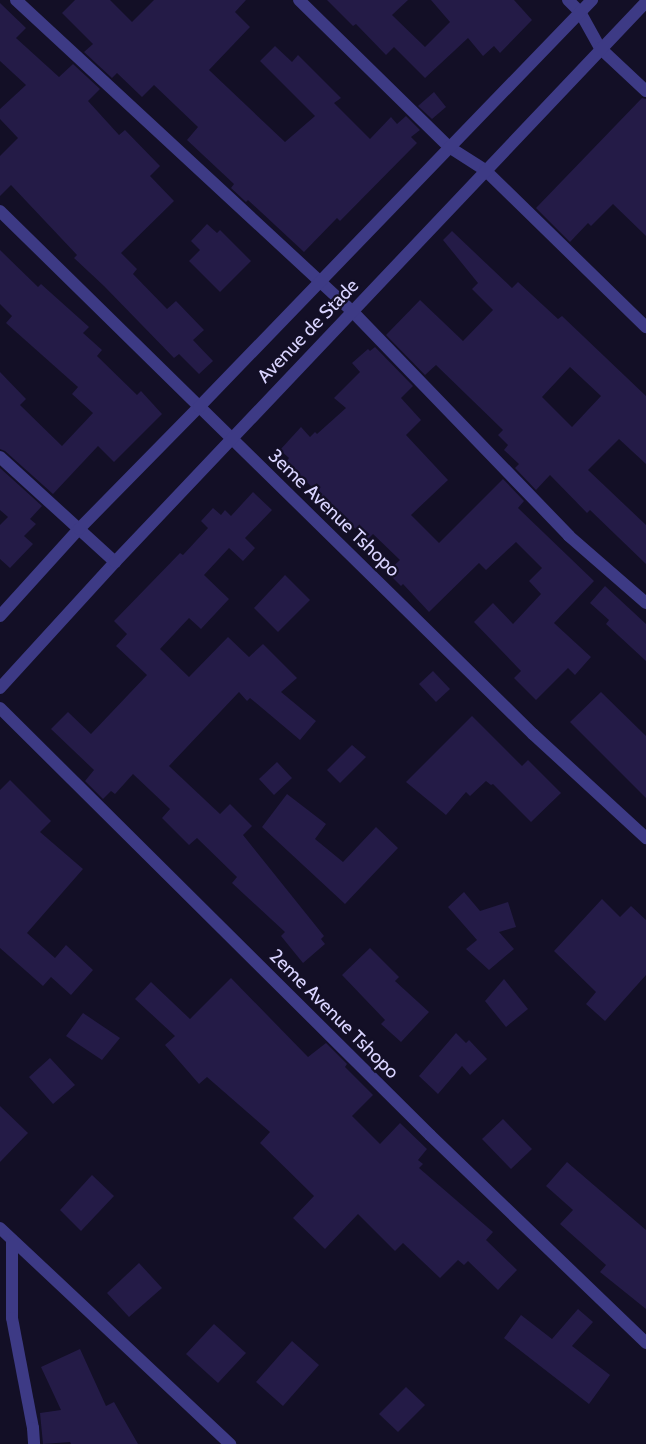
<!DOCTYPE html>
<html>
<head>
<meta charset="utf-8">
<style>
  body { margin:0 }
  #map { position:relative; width:646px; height:1444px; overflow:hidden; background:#130f26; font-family:Cabin,sans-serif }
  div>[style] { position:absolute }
  .building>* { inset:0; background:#241b47 }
  .minor>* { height:12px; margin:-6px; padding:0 6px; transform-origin:6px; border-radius:6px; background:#3d3a85 }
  span { translate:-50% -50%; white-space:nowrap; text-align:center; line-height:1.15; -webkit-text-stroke:4.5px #130f26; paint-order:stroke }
  .street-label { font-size:19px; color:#d9d4ff }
</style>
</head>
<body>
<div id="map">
  <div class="building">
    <div style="clip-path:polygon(75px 0,110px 0,132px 22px,154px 0,246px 0,235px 12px,250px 27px,209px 70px,285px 142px,315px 116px,260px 61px,275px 46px,292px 62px,298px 55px,341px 98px,334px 103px,370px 139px,391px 117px,397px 124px,406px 116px,420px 130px,411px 137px,417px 143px,340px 221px,337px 218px,304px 252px,248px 200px,246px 202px,231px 188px,234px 184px,187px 140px,198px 127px,154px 85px,142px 97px,117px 73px,112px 78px,84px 52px,93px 44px,62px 13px)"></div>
    <div style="clip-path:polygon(327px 0,408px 0,392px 15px,425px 47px,450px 22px,431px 0,514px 0,532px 20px,500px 53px,494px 46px,483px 56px,468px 38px,425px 78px,394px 47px,386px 55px,356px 24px,353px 26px)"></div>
    <div style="clip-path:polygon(0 3px,26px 28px,16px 38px,59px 77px,73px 64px,100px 89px,88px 101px,119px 135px,125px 130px,160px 166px,150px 176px,174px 201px,121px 253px,137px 269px,133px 274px,167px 309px,176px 301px,204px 330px,193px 340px,213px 361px,199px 374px,179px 354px,174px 358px,104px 286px,74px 258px,77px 255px,11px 185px,0 196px,0 156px,18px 138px,0 119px,0 109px,26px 85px,0 61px)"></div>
    <div style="clip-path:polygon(434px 92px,446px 107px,432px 119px,418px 106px)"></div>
    <div style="clip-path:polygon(642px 98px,646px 99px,646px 236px,613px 204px,591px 226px,588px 223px,570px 242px,536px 208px)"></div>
    <div style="clip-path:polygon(207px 224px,217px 233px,220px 230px,251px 261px,220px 292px,189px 261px,200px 250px,191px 241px)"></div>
    <div style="clip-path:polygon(evenodd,452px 231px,512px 288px,518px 282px,558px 319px,562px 316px,646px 396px,646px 464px,619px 439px,588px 470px,646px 525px,646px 564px,590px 510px,587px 513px,550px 475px,536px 490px,515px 468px,519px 464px,504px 450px,508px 445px,498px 435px,503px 430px,436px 365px,425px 375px,386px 335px,420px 300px,463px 341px,493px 310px,472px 289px,478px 283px,443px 240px,452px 231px,570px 367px,601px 396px,572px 427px,542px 397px,570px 367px)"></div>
    <div style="clip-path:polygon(0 250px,38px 287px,41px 284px,89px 327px,83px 333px,102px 350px,97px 356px,137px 395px,141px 391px,162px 414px,114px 462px,98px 446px,53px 494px,5px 451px,0 449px,0 372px,26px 399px,20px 405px,62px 446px,93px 413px,72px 394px,78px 387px,6px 323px,12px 316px,0 304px)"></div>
    <div style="clip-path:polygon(375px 347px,413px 386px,401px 398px,421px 420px,406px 435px,448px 480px,411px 515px,439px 543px,503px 479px,524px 501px,518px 508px,594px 581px,554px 623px,591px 657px,575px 675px,568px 668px,536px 700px,514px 678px,521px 671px,474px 622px,493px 603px,513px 624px,541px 594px,529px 581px,542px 568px,516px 542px,486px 570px,479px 563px,429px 612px,403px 584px,401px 586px,387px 572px,400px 560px,373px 534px,367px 540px,286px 462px,289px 458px,280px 450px,301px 427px,310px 437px,315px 432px,317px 434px,346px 408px,334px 398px,360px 372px,352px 363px,368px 349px,370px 351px)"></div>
    <div style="clip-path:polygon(0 468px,42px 506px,30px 519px,36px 524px,24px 536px,33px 544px,10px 568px,0 559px,0 525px,8px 517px,0 510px)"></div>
    <div style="clip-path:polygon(253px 492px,272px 510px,245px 538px,255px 548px,243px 561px,229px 548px,204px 575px,229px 599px,201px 629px,189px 618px,160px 649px,189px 677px,228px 637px,249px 657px,263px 644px,297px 678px,281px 692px,316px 721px,300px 740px,250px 698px,247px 701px,239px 692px,169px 766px,220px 814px,230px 804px,252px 826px,243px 835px,324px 936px,321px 939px,325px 944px,303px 963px,281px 936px,285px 932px,232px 883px,237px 877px,197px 838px,189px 845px,162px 818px,170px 809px,133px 774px,115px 794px,111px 791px,103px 799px,85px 781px,94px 770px,51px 729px,68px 712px,91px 734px,147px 675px,116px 646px,127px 634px,114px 621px,180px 553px,183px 555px,208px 528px,201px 521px,213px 508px,221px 515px,225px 510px,231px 516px)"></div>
    <div style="clip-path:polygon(285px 575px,310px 600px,278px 632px,254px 608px)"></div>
    <div style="clip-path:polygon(605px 586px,646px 624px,646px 661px,606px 624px,609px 620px,590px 603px)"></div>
    <div style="clip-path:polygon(433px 671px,450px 689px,436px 702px,419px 684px)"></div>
    <div style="clip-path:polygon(601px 692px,646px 736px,646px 798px,570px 722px)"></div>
    <div style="clip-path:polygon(472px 716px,522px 766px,528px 760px,561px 793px,531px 822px,493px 784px,491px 785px,486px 781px,470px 796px,466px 792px,446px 815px,406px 782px)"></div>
    <div style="clip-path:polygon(352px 745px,366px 757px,340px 783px,327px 770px)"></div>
    <div style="clip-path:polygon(277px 762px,292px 778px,274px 795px,259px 779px)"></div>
    <div style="clip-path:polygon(10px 780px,51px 821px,40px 832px,83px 869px,27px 933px,55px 958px,66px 945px,93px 970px,71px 995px,51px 977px,43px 986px,0 948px,0 790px)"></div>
    <div style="clip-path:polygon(287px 794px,326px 824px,315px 839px,343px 862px,376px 827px,398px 848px,345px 904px,262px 827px)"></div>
    <div style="clip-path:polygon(464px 892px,480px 911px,508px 902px,516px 927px,499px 932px,514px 949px,489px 970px,466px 949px,477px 940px,448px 907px)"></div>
    <div style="clip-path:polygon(602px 899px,620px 917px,631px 906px,646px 920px,646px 975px,605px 1021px,586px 1004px,596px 992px,554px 951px)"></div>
    <div style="clip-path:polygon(370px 948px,399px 977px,395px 981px,429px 1012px,401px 1042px,381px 1024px,385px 1020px,342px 975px)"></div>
    <div style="clip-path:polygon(231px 978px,308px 1057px,326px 1043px,347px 1064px,345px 1067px,373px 1095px,352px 1116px,380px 1144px,400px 1123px,427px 1149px,418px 1160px,423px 1164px,419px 1168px,493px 1232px,486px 1240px,517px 1270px,498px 1290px,468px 1261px,464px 1265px,458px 1260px,440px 1278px,403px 1243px,395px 1251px,358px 1214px,325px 1249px,293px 1218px,314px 1196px,260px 1143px,270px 1132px,207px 1077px,199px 1084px,165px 1045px,175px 1036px,135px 999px,151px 982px,190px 1019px)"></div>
    <div style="clip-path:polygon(504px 979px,528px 1009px,506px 1027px,485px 1001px)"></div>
    <div style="clip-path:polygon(83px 1013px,120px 1038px,102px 1060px,66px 1036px)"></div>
    <div style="clip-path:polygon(456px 1033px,466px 1043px,469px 1040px,487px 1059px,470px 1075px,462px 1066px,438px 1094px,419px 1076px)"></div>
    <div style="clip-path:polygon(50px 1058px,75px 1085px,53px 1104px,29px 1077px)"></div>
    <div style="clip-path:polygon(0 1106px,28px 1133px,0 1162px)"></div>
    <div style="clip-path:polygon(503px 1119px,532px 1149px,511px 1169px,482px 1139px)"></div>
    <div style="clip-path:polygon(567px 1162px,646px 1230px,646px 1309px,600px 1272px,606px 1265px,560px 1224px,573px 1210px,546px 1186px)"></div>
    <div style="clip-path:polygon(92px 1175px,114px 1196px,81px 1231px,60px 1210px)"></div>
    <div style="clip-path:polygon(139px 1263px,162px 1288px,129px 1317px,107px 1293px)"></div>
    <div style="clip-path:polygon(578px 1309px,593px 1322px,572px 1346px,610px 1375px,589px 1404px,504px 1338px,521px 1315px,552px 1339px)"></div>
    <div style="clip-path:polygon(214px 1324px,246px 1353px,218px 1383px,186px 1354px)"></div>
    <div style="clip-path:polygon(292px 1341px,319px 1365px,283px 1406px,256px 1382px)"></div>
    <div style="clip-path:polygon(80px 1349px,106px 1406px,114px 1402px,138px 1444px,71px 1444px,70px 1442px,43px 1444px,40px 1413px,61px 1410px,41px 1367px)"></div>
    <div style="clip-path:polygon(406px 1387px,425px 1405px,398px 1432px,379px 1414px)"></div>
  </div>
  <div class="minor">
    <div style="left:16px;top:0;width:459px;rotate:42.8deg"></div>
    <div style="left:353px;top:312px;width:311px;rotate:46deg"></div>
    <div style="left:569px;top:536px;width:102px;rotate:41deg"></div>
    <div style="left:299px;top:0;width:210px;rotate:44.4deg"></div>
    <div style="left:449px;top:147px;width:43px;rotate:32.6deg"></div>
    <div style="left:485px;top:170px;width:225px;rotate:44.3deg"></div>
    <div style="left:568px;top:0;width:17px;rotate:45deg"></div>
    <div style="left:580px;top:12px;width:41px;rotate:60.9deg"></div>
    <div style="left:600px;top:48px;width:63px;rotate:43.1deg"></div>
    <div style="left:0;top:211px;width:747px;rotate:44.46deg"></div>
    <div style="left:533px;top:734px;width:154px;rotate:42.6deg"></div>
    <div style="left:0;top:457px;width:156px;rotate:42.4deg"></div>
    <div style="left:0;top:616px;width:118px;rotate:-47.8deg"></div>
    <div style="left:79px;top:529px;width:171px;rotate:-45.5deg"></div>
    <div style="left:199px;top:407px;width:566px;rotate:-46deg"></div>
    <div style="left:0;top:688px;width:171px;rotate:-47.6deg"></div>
    <div style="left:115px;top:562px;width:772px;rotate:-46.52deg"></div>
    <div style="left:0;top:708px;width:606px;rotate:44.8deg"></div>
    <div style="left:430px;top:1135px;width:300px;rotate:43.9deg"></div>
    <div style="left:0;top:1228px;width:316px;rotate:43.2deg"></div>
    <div style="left:12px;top:1240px;width:78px;rotate:90deg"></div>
    <div style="left:12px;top:1318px;width:112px;rotate:79.2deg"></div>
    <div style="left:33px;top:1428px;width:16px;rotate:86deg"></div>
  </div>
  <div class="street-label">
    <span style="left:308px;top:331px;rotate:-46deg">Avenue de Stade</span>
    <span style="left:334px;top:513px;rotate:44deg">3eme Avenue Tshopo</span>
    <span style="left:334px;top:1014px;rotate:45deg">2eme Avenue Tshopo</span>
  </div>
</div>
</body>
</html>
